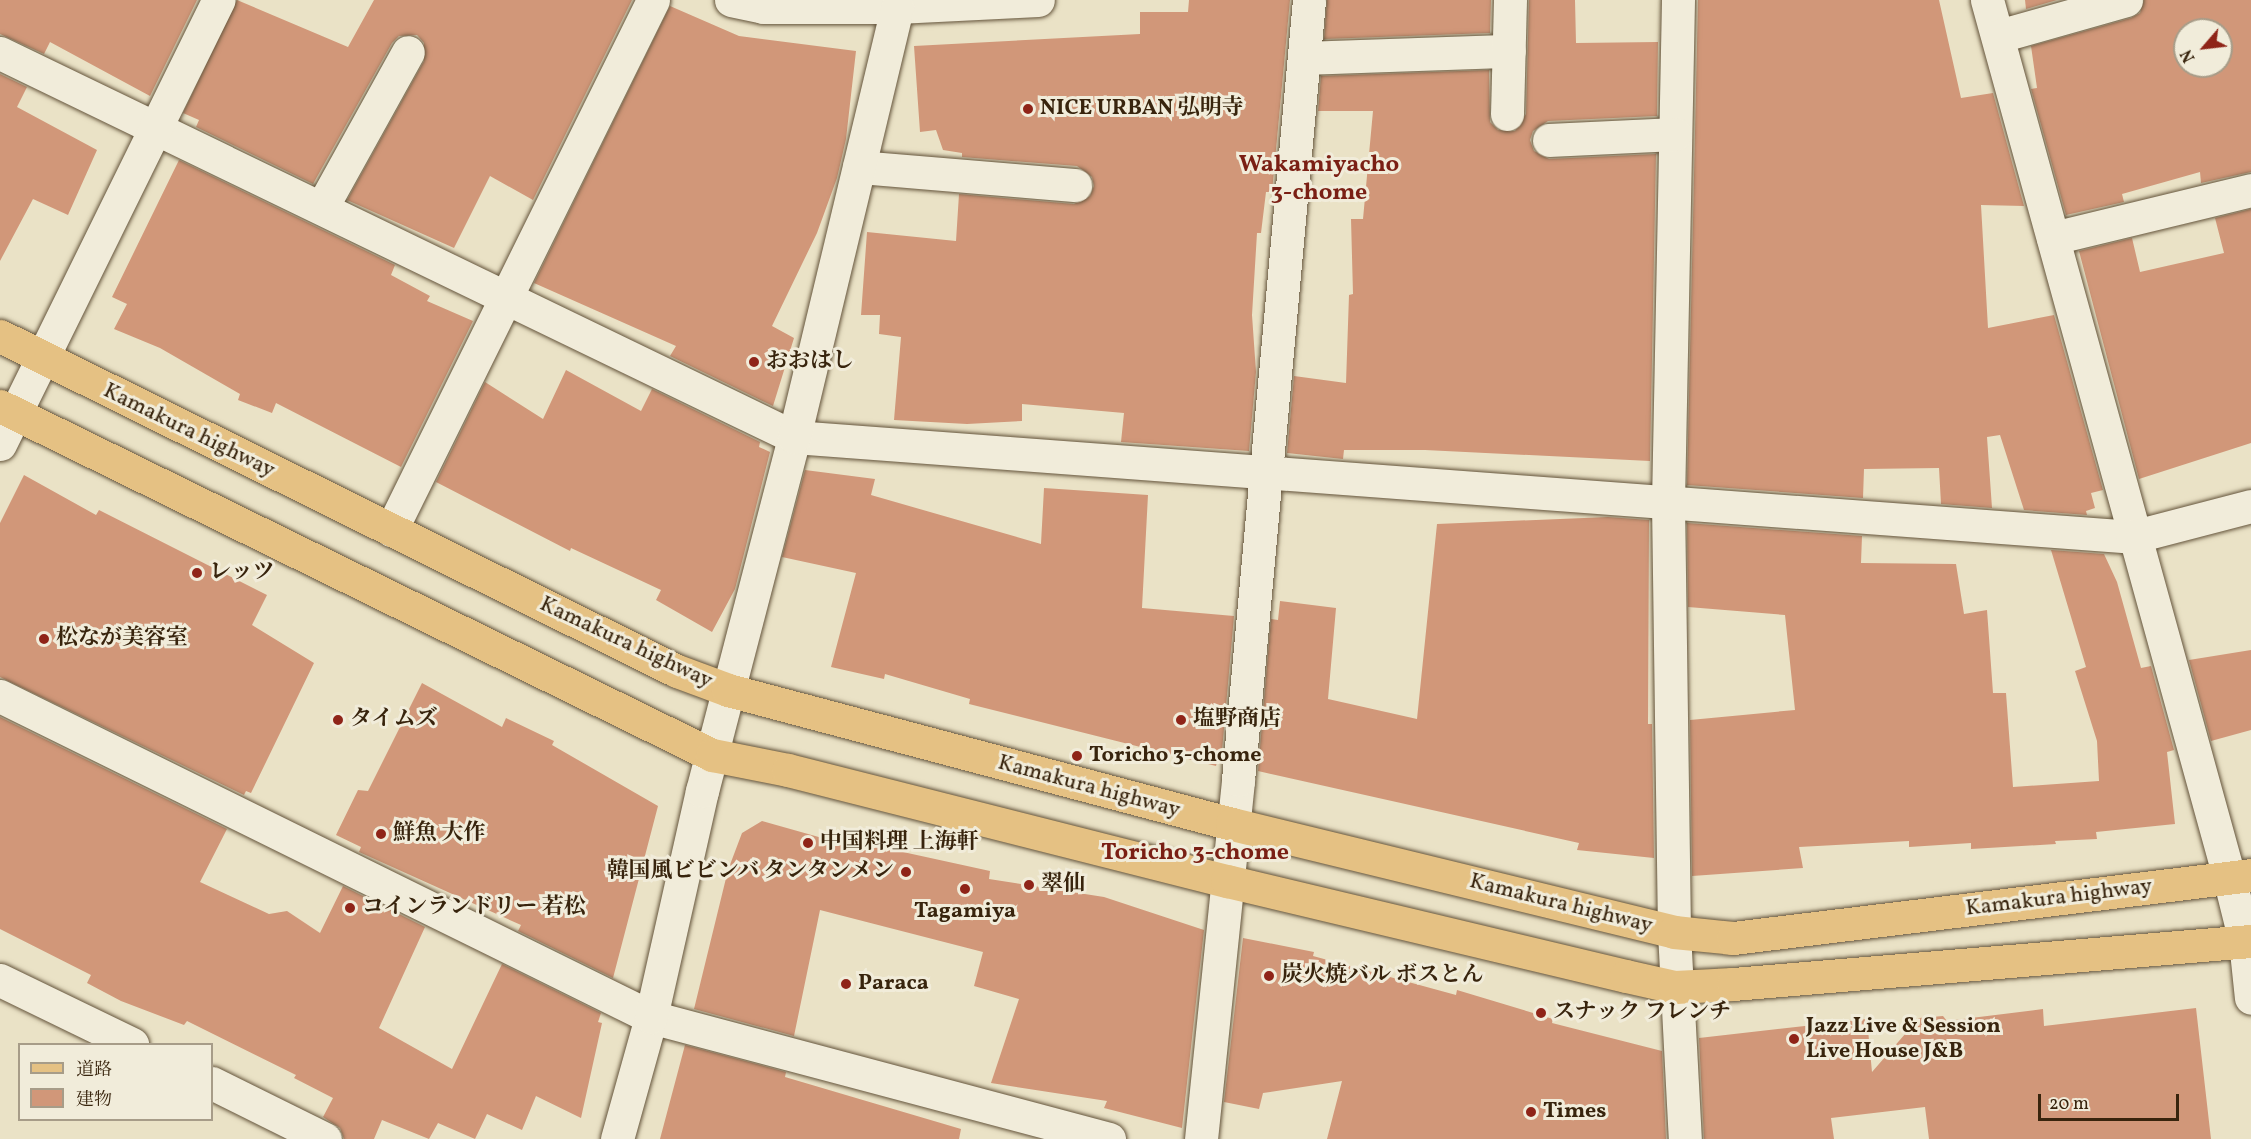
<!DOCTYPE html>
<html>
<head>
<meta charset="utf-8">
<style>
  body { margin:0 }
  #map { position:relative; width:2251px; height:1139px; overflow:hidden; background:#eae2c6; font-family:Vollkorn,"Noto Serif JP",serif }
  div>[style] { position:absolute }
  .building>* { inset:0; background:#d19779 }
  .roads { filter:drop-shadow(0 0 2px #64543b) drop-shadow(0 0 2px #64543b) }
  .minor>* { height:33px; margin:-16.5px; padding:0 16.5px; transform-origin:16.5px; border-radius:16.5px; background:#f1ecda }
  .major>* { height:33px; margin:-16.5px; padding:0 16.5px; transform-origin:16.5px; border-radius:16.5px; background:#e5c183 }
  .dots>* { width:16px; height:16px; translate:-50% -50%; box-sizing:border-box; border:3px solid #f1ecda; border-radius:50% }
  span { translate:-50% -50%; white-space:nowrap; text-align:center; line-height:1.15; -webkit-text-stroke:6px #f1ecda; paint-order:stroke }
  .poi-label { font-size:22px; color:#38240d; font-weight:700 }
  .left { translate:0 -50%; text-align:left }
  .right { translate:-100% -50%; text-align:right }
  .street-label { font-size:22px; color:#38240d }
  .neighbourhood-label { font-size:24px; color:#7a1f14; font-weight:700 }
  .legend { position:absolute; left:18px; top:1043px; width:195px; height:78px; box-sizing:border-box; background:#f1ecda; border:2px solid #a79c88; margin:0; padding:8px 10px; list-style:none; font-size:18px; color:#38240d }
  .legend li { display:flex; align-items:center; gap:12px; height:30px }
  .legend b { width:30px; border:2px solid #a79c88 }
  .north { position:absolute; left:2173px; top:18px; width:60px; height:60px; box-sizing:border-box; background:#f1ecda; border:2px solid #a79c88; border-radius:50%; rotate:242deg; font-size:16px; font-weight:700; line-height:24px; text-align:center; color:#38240d }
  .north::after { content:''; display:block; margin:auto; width:21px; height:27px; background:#8f2418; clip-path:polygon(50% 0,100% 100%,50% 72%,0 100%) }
  .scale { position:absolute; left:2038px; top:1094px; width:141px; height:27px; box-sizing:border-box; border:3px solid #38240d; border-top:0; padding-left:8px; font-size:18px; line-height:21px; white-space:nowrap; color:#38240d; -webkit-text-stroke:4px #f1ecda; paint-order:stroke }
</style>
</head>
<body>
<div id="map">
  <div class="building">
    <div style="clip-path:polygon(0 0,197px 0,150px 96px,50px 42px,44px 54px,0 34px)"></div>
    <div style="clip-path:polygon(237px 0,348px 47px,374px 0,632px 0,533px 200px,490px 176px,454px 248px,347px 200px,424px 61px,424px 43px,417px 35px,399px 36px,392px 43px,313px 184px,196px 127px,199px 120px,183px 113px)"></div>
    <div style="clip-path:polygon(1189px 0,1290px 0,1272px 192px,1266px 192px,1261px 233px,1257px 233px,1252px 315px,1256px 372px,1249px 451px,1121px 442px,1124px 413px,1022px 404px,1022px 421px,967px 424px,894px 420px,901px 337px,879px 334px,880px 315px,861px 315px,867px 232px,956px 241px,959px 194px,1074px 204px,1090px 196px,1094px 186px,1092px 177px,1077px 166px,962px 157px,962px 153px,943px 150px,936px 130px,920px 132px,914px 46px,1140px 34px,1140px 12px,1188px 12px)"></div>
    <div style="clip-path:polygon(1327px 0,1491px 0,1490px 33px,1324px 39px)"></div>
    <div style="clip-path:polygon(1529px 0,1575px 0,1576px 43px,1658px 42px,1657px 116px,1548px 121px,1533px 131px,1530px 140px,1534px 151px,1549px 159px,1656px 154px,1650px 461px,1425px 450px,1344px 450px,1343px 459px,1287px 453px,1294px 376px,1346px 383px,1349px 295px,1353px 294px,1351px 219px,1363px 219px,1373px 111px,1318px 111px,1321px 76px,1489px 70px,1490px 122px,1498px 130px,1515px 131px,1526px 114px)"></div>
    <div style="clip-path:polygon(1698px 0,1939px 0,1961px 98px,1993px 93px,2024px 206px,1981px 205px,1988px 328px,2054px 315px,2103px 490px,2091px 493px,2095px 508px,2086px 511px,2087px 515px,2024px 510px,2000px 435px,1987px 437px,1992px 508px,1941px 504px,1939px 468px,1864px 469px,1863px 498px,1687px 485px)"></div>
    <div style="clip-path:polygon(2025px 0,2057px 0,2026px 9px)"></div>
    <div style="clip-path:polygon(evenodd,2144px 0,2251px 0,2251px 172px,2201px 183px,2200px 172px,2122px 194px,2124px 202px,2066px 215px,2031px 89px,2037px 88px,2031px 46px,2131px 18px,2140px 13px,2144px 0,2185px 30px,2221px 30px,2221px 66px,2185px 66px,2185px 30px)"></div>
    <div style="clip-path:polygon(670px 6px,739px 36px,856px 51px,846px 139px,837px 178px,817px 233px,772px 326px,794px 338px,773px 406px,670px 356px,676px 346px,534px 283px)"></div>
    <div style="clip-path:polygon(0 74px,27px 87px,17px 107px,97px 150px,68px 215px,33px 199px,0 261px)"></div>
    <div style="clip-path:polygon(179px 160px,395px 265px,391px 275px,430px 296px,427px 301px,473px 321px,401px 467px,276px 403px,272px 413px,238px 400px,240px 394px,160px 348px,114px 329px,127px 304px,112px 297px)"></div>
    <div style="clip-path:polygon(2251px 209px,2251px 443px,2139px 479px,2079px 251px,2132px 238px,2140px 272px,2224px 253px,2215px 218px)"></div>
    <div style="clip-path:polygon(566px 370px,641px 411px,652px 389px,760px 442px,759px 447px,770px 452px,735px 589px,712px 632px,656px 600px,661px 590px,571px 548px,570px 551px,436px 482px,485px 382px,543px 419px)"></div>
    <div style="clip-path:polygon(805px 470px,875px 479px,871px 495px,1041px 544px,1044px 488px,1148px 495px,1142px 608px,1234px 616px,1221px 762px,1217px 762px,1216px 766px,969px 704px,970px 699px,885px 674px,884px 679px,831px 667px,856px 573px,782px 557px)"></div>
    <div style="clip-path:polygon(24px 475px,96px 515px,99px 510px,267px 595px,252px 625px,314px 663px,251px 793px,246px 791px,244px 795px,0 677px,0 523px)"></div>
    <div style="clip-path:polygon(1608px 517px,1649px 520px,1648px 724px,1652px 724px,1654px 858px,1577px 850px,1579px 843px,1258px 771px,1271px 619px,1278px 620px,1280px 601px,1336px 608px,1328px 699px,1417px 719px,1437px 524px)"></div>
    <div style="clip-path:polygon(1687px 523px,1862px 536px,1861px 563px,1956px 564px,1964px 614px,1987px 610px,1993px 693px,2006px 693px,2013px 787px,2099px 781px,2097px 741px,2075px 671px,2086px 667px,2051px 550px,2104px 554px,2117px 582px,2141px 668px,2151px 666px,2174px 750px,2167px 752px,2175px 824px,2096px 832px,2097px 839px,2055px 841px,2056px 844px,1971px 849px,1971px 843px,1909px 847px,1909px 841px,1799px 847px,1803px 868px,1692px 876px,1690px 720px,1795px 710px,1785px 615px,1688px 607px)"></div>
    <div style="clip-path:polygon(2251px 650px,2251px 730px,2211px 741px,2189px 660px)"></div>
    <div style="clip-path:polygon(422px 683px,502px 727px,506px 718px,554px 741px,552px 745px,658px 806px,613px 978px,518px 931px,521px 925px,359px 852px,361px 847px,336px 835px,358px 790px,368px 791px)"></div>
    <div style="clip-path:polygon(0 717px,227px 829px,200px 882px,269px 914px,287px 911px,320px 933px,343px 886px,425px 927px,379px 1028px,452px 1069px,502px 964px,601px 1013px,598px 1022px,602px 1023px,581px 1118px,536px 1096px,522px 1130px,487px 1114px,475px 1139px,438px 1123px,429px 1139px,382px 1120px,374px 1139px,344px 1139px,340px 1128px,323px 1117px,333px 1098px,294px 1078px,296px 1075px,187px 1021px,184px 1025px,121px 1001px,87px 983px,91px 975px,0 929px)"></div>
    <div style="clip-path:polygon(762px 821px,847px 845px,848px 840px,990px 871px,989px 879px,1104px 897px,1204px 930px,1182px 1128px,1104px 1108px,1107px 1101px,991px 1083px,1019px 999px,974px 986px,983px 952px,820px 910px,794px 1036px,694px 1009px,728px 870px,742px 833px)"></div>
    <div style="clip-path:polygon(1243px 938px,1314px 952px,1313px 956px,1456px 995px,1457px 990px,1553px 1019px,1552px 1023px,1662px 1051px,1666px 1139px,1327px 1139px,1342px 1081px,1263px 1093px,1259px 1109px,1224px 1102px)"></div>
    <div style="clip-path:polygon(2196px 1008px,2211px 1139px,1929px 1139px,1925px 1107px,1831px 1118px,1834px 1139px,1704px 1139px,1699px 1038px,1867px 1019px,1872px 1072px,1919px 1018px,1943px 1016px,1947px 1021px,2043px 1009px,2044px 1026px)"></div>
    <div style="clip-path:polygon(685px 1045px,786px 1072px,785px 1077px,961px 1129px,959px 1139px,660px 1139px)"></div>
  </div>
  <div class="roads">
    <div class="minor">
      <div style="left:731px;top:0;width:33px;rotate:12deg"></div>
      <div style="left:763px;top:7px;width:134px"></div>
      <div style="left:897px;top:7px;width:141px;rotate:-2.8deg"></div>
      <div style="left:1678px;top:0;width:502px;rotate:91.14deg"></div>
      <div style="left:1668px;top:502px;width:430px;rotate:89.2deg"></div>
      <div style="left:1674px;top:932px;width:207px;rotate:87deg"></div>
      <div style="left:1987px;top:0;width:910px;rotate:74.57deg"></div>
      <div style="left:2229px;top:877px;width:66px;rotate:76deg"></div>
      <div style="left:2245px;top:941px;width:57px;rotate:84deg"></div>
      <div style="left:1999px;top:36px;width:132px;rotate:-15.8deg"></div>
      <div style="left:0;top:53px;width:882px;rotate:25.81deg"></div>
      <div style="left:794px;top:437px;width:1342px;rotate:4.27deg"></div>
      <div style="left:2132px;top:537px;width:123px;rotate:-14.6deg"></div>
      <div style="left:1305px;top:58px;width:204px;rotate:-2deg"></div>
      <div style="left:1507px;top:114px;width:114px;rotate:-88.5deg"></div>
      <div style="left:1549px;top:140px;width:126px;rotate:-2.7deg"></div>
      <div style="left:859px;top:167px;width:217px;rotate:4.8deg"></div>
      <div style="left:322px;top:207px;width:177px;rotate:-61deg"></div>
      <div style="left:2053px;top:238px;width:204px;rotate:-13.6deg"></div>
      <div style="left:0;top:444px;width:495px;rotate:-63.8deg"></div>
      <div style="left:391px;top:530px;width:591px;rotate:-63.69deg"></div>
      <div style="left:0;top:696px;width:726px;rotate:26.25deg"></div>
      <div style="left:651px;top:1017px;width:474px;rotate:14.9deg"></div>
      <div style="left:0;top:980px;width:147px;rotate:25.9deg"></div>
      <div style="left:212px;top:1083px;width:126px;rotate:26.4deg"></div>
      <div style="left:617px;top:1139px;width:127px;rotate:-74.4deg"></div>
      <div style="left:651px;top:1017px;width:232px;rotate:-77.3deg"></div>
      <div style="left:702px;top:791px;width:366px;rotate:-75.4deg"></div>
      <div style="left:794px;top:437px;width:442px;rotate:-76.5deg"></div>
      <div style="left:1201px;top:1139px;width:361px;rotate:-84.1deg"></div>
      <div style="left:1238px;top:780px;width:783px;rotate:-84.8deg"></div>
    </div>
    <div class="major">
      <div style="left:0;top:336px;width:755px;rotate:26.33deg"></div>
      <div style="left:677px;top:671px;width:54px;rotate:20.4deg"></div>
      <div style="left:728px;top:690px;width:522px;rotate:14.89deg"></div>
      <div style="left:1232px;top:824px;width:455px;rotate:13.7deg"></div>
      <div style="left:1674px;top:932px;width:59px;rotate:5.8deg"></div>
      <div style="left:1733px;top:938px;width:522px;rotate:-6.93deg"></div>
      <div style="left:0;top:406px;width:793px;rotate:26.11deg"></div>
      <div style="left:712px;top:755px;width:77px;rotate:11.2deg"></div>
      <div style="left:788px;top:770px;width:453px;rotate:14.2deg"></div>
      <div style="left:1227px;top:881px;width:410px;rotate:13.4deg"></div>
      <div style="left:1626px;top:976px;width:50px;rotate:12.7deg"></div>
      <div style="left:1675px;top:987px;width:58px;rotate:-3deg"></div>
      <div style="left:1733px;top:984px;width:520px;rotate:-4.75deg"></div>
    </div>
  </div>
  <div class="dots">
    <div style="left:1028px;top:109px;background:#8f2418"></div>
    <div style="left:754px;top:362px;background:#8f2418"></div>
    <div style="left:197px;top:573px;background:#8f2418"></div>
    <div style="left:44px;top:639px;background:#8f2418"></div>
    <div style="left:338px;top:720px;background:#8f2418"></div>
    <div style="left:1181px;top:720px;background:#8f2418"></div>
    <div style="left:1077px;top:756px;background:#8f2418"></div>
    <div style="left:381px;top:834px;background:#8f2418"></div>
    <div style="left:808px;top:843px;background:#8f2418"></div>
    <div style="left:906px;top:872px;background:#8f2418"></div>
    <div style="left:1029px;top:885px;background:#8f2418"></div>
    <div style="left:965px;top:889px;background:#8f2418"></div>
    <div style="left:350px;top:908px;background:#8f2418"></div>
    <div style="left:1269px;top:976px;background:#8f2418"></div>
    <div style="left:846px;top:984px;background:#8f2418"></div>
    <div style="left:1541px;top:1013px;background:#8f2418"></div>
    <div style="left:1794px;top:1039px;background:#8f2418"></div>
    <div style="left:1531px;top:1112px;background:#8f2418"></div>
  </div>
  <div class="poi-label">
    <span class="left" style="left:1040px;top:109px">NICE URBAN 弘明寺</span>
    <span class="left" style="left:766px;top:362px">おおはし</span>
    <span class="left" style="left:209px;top:573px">レッツ</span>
    <span class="left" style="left:56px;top:639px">松なが美容室</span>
    <span class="left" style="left:350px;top:720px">タイムズ</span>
    <span class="left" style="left:1193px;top:720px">塩野商店</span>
    <span class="left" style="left:1089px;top:756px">Toricho 3-chome</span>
    <span class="left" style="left:393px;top:834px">鮮魚 大作</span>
    <span class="left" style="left:820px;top:843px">中国料理 上海軒</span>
    <span class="right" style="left:894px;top:872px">韓国風ビビンバ タンタンメン</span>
    <span class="left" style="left:1041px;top:885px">翠仙</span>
    <span class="left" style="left:362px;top:908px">コインランドリー 若松</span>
    <span style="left:965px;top:912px">Tagamiya</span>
    <span class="left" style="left:1281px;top:976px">炭火焼バル ボスとん</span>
    <span class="left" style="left:858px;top:984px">Paraca</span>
    <span class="left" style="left:1553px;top:1013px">スナック フレンチ</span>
    <span class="left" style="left:1806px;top:1039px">Jazz Live &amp; Session<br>Live House J&amp;B</span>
    <span class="left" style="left:1543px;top:1112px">Times</span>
  </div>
  <div class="street-label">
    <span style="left:189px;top:431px;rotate:26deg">Kamakura highway</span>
    <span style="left:626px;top:643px;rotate:25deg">Kamakura highway</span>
    <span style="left:1089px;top:787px;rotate:15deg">Kamakura highway</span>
    <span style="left:2059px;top:898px;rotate:-7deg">Kamakura highway</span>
    <span style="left:1561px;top:904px;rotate:14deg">Kamakura highway</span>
  </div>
  <div class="neighbourhood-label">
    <span style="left:1319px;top:180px">Wakamiyacho<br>3-chome</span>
    <span style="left:1195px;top:854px">Toricho 3-chome</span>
  </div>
  <ul class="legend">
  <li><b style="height:8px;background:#e5c183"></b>道路</li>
  <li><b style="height:16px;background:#d19779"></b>建物</li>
  </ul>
  <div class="north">N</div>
  <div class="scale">20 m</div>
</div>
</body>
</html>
